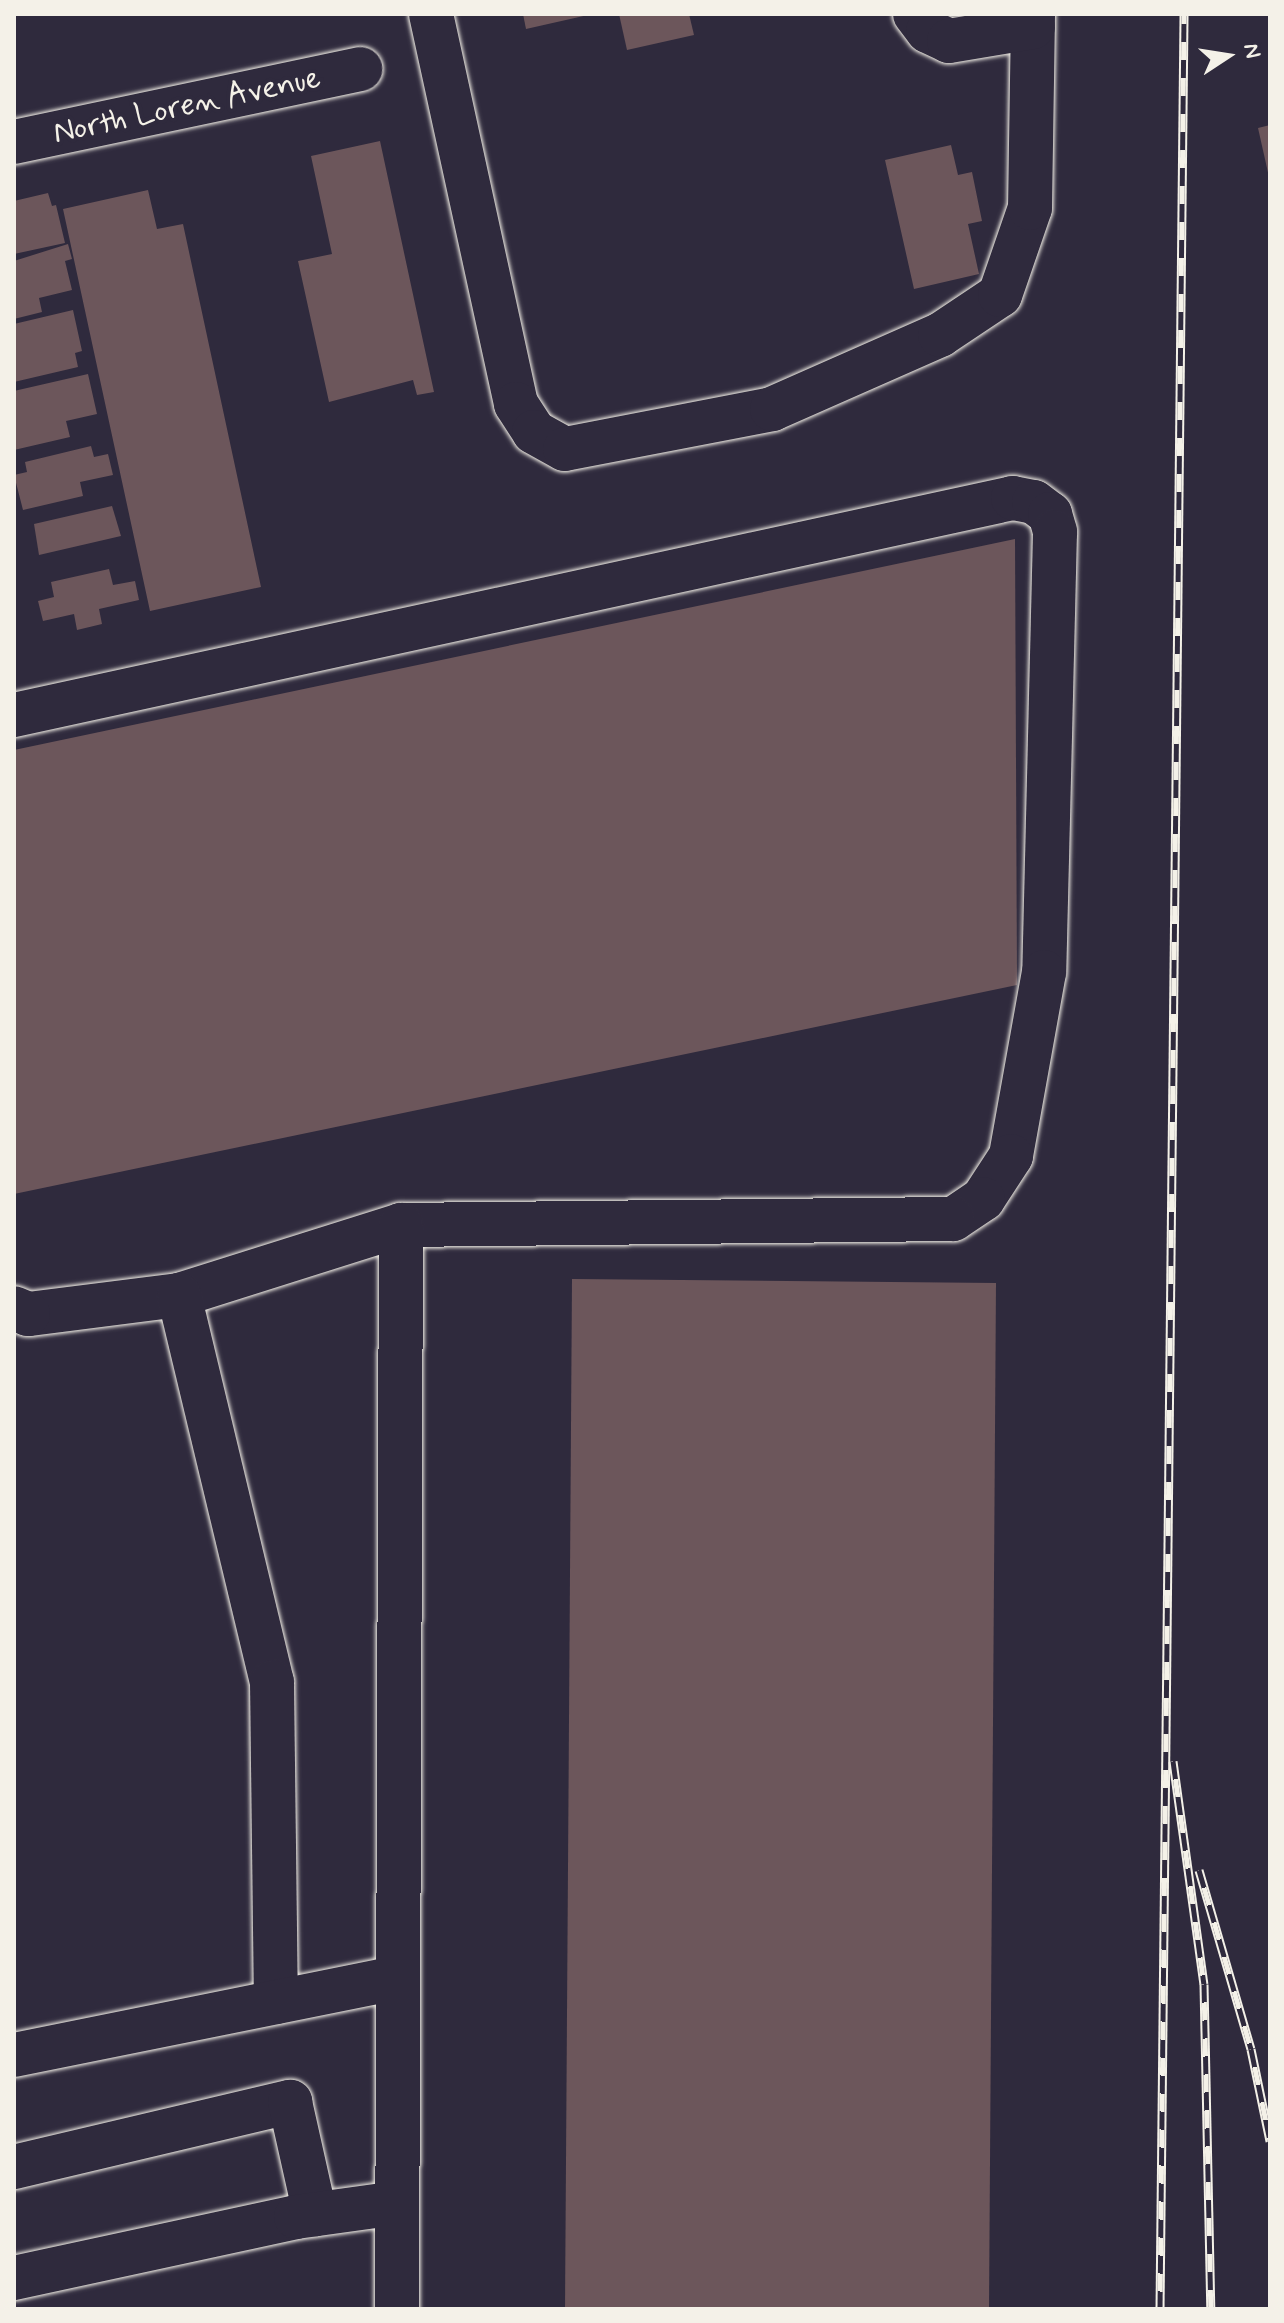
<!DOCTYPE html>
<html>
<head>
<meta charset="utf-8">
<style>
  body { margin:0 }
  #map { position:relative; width:1284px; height:2323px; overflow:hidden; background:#2f2a3d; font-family:Mynerve,sans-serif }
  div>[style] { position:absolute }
  .building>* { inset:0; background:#6c565b }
  .roads { filter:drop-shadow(0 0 2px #f4f1e8) drop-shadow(0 0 2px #f4f1e8) }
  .minor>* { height:44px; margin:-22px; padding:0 22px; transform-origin:22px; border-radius:22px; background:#2f2a3d }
  .rail>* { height:9px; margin-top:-4.5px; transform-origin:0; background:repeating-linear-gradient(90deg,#2f2a3d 0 18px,#f4f1e8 0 36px); box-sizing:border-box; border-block:2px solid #f4f1e8 }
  span { translate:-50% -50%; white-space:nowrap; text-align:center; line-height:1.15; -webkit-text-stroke:8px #2f2a3d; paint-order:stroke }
  .street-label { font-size:32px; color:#f4f1e8 }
  .frame { position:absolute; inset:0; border:16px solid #f4f1e8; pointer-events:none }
  .north { position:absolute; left:1188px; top:16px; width:80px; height:80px; -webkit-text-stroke:6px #2f2a3d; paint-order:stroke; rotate:78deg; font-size:22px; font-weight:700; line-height:32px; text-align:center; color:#f4f1e8 }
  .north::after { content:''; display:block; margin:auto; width:28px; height:36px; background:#f4f1e8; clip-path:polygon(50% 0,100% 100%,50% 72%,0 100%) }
</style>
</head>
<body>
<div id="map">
  <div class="building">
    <div style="clip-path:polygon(523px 14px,588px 14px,588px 15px,526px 29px)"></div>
    <div style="clip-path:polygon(619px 14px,689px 14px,694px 35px,627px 50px)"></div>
    <div style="clip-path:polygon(1270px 125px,1270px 177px,1269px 177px,1258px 128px)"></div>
    <div style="clip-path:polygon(380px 141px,434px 392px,417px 395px,413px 380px,329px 402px,298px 261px,332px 254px,311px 156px)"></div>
    <div style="clip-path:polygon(951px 145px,958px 175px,972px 172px,982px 221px,968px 224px,979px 274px,914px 289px,885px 160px)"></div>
    <div style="clip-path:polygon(148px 190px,157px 229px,183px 224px,261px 587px,150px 611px,63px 209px)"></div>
    <div style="clip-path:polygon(48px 193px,52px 206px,56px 205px,65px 243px,14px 254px,14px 201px)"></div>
    <div style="clip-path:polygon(68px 244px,72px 259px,65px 261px,72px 290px,39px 298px,42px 312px,14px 319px,14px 261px)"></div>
    <div style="clip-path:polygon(73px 310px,82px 351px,75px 353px,78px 367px,14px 382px,14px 324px)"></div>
    <div style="clip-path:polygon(88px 374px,97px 414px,66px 421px,70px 437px,14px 450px,14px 391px)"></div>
    <div style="clip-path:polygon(91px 446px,94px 457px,108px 454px,113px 475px,80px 482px,83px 496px,23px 510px,14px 475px,27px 472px,25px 462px)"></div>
    <div style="clip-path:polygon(112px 506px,121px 536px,39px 555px,34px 524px)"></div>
    <div style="clip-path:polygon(1015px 539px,1017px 985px,14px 1194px,14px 750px)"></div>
    <div style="clip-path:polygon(109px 569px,113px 585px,135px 581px,139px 600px,99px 609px,102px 624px,77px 630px,74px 614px,43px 621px,38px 601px,54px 597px,51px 582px)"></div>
    <div style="clip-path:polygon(572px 1279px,996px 1283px,989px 2309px,565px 2309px)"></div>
  </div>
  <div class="roads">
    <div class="minor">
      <div style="left:431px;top:14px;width:399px;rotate:77.7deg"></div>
      <div style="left:516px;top:404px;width:33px;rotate:57deg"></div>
      <div style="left:534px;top:432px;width:35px;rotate:29deg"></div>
      <div style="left:565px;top:449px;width:211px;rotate:-10.9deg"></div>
      <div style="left:772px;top:409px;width:184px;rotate:-23.8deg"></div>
      <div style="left:940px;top:335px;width:72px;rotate:-33.7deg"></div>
      <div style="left:1000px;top:295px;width:92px;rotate:-71deg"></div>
      <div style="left:1030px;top:208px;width:194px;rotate:-89.1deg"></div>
      <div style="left:915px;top:14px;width:21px;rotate:53deg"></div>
      <div style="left:928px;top:31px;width:23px;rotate:25deg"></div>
      <div style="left:949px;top:41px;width:85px;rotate:-9.5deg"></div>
      <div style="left:14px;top:142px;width:354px;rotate:-11.9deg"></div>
      <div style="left:14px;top:715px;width:1022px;rotate:-12.26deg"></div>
      <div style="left:1013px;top:498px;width:21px;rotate:11deg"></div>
      <div style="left:1034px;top:502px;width:20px;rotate:37deg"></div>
      <div style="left:1050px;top:514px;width:19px;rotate:74deg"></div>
      <div style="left:1055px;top:532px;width:440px;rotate:91.4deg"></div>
      <div style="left:1044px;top:972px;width:187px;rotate:100.2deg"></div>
      <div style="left:1011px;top:1156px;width:51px;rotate:123.1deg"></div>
      <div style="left:983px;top:1199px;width:36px;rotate:146deg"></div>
      <div style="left:953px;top:1219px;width:552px;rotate:179.38deg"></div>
      <div style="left:401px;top:1225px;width:233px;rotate:162.5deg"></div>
      <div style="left:179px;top:1295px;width:152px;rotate:172.8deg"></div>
      <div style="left:28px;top:1314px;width:15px;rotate:-157deg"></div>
      <div style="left:179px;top:1295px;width:398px;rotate:76.5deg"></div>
      <div style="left:272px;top:1682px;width:320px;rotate:89.3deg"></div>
      <div style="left:14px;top:2055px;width:389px;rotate:-11.4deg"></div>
      <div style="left:14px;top:2167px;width:284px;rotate:-13.3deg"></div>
      <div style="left:290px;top:2102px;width:115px;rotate:77.4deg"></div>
      <div style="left:14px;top:2278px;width:289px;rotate:-12.2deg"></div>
      <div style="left:296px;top:2217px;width:102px;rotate:-7.9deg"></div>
      <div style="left:397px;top:2309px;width:1084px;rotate:-89.79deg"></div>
    </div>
  </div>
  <div class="rail">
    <div style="left:1173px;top:1761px;width:225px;rotate:82.1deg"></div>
    <div style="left:1204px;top:1984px;width:325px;rotate:88.8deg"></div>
    <div style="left:1199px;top:1870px;width:186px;rotate:73.8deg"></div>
    <div style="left:1251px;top:2049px;width:94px;rotate:78.3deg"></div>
    <div style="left:1160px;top:2309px;width:2295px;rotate:-89.4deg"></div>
  </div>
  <div class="street-label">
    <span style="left:187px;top:106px;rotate:-12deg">North Loren Avenue</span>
  </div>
  <div class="frame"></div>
  <div class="north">N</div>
</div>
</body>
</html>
